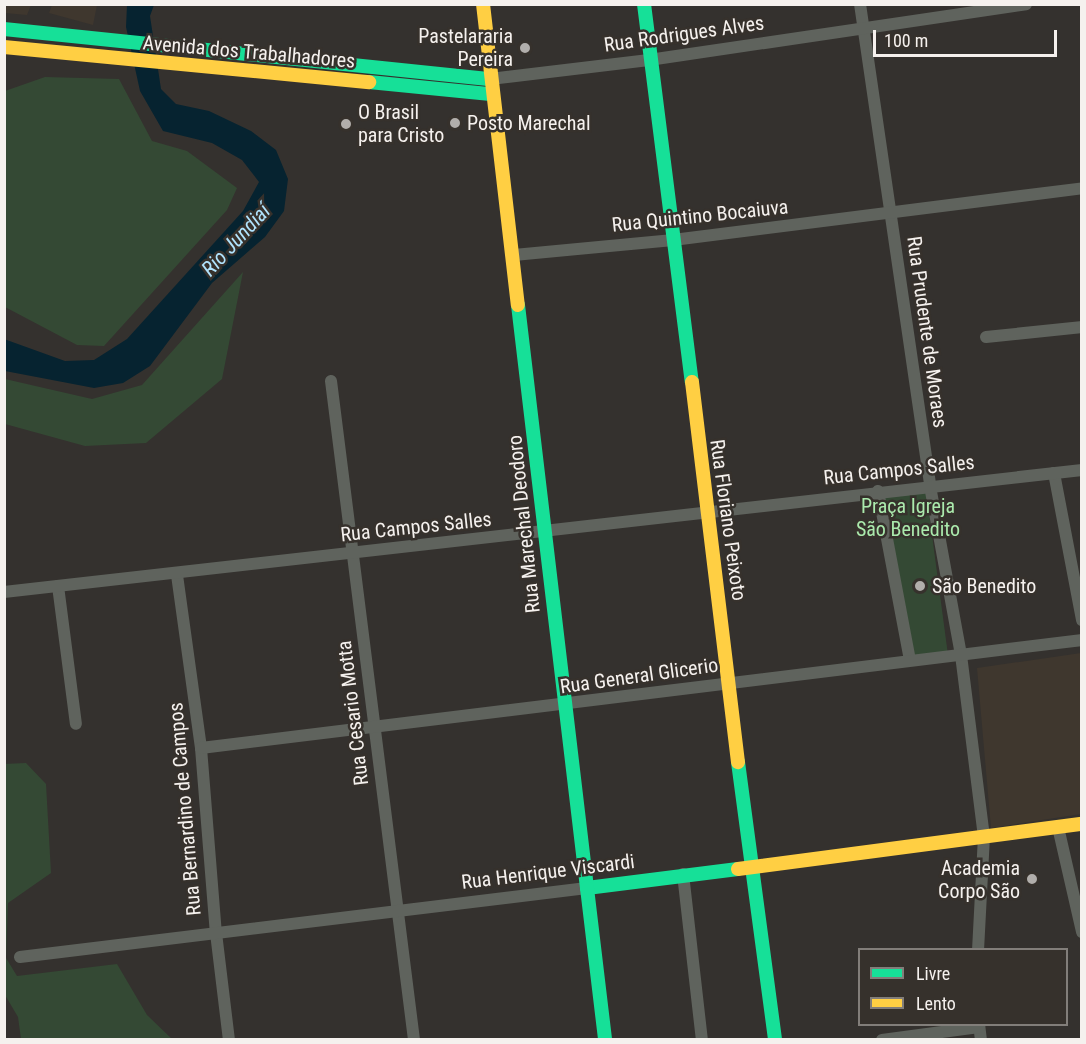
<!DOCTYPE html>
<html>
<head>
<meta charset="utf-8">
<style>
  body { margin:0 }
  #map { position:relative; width:1086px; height:1044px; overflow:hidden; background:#34312e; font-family:"Roboto Condensed",sans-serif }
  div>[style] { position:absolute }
  .built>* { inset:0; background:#3f372e }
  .green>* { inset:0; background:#344934 }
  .water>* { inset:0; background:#062330 }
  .street>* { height:12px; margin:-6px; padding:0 6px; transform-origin:6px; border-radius:6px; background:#5f635d }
  .fast>* { height:14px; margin:-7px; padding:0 7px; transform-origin:7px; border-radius:7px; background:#16e098 }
  .slow>* { height:14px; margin:-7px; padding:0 7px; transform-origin:7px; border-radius:7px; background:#ffcf43 }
  .dots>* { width:16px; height:16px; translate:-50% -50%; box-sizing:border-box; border:3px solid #36312c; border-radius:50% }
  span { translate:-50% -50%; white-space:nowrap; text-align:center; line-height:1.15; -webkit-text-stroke:5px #36312c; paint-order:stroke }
  .street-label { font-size:20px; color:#f5f1ee }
  .poi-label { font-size:20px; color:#f5f1ee }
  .right { translate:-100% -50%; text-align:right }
  .left { translate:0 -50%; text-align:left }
  .park-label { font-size:20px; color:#abeaad }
  .water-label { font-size:21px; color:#b1e4fe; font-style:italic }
  .frame { position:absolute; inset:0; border:6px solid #f5f1ee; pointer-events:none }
  .legend { position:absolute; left:858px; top:948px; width:210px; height:78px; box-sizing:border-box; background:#36312c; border:2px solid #827e7a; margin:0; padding:8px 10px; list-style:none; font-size:18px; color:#f5f1ee }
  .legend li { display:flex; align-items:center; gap:12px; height:30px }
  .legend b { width:30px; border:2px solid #827e7a }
  .scale { position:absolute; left:873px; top:30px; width:184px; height:27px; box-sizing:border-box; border:3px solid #f5f1ee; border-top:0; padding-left:8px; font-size:18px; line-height:21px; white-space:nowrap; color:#f5f1ee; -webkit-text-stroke:4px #36312c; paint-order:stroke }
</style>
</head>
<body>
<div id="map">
  <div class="built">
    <div style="clip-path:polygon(5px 4px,31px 4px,31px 5px,27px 15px,5px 13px)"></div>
    <div style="clip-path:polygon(52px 5px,97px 5px,93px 25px,49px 13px)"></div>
    <div style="clip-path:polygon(1081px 653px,1081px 814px,991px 828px,977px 668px)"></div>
  </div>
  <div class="green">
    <div style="clip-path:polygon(45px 77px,119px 79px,152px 141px,187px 151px,237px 188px,227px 210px,104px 346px,77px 345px,5px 307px,5px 91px)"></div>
    <div style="clip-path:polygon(243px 272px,222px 379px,146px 443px,85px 446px,5px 424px,5px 379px,92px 399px,142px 385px)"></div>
    <div style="clip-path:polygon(926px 490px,948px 655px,910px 660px,883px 496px)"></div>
    <div style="clip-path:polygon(26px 763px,46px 784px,51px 873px,8px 903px,6px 958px,17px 976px,117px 964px,147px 1015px,172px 1039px,21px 1039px,18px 1017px,5px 995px,4px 764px)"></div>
  </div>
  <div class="water">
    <div style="clip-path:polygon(127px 5px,154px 5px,150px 16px,161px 89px,176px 104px,209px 111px,251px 131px,276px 150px,288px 179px,284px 211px,265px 237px,212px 283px,150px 366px,123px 383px,94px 388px,5px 371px,4px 339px,65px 361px,94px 360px,127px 339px,243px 211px,259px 182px,242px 160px,212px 143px,163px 131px,140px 91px,126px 27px)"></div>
  </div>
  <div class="street">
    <div style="left:860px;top:4px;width:487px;rotate:81.7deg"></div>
    <div style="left:930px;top:486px;width:172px;rotate:79.6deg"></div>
    <div style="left:961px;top:655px;width:182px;rotate:82.8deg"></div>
    <div style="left:984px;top:836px;width:114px;rotate:93deg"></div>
    <div style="left:490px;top:79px;width:160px;rotate:-6.8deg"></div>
    <div style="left:649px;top:60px;width:381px;rotate:-8.4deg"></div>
    <div style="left:514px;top:255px;width:160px;rotate:-5.4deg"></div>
    <div style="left:673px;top:240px;width:412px;rotate:-7.2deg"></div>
    <div style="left:986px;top:337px;width:97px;rotate:-5.9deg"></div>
    <div style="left:331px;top:381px;width:664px;rotate:82.82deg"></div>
    <div style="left:1054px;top:473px;width:150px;rotate:79.2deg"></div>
    <div style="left:878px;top:491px;width:172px;rotate:79.3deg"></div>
    <div style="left:177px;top:575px;width:175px;rotate:82.1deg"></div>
    <div style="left:201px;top:748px;width:186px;rotate:85.4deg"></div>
    <div style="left:216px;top:933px;width:108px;rotate:83.1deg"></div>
    <div style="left:58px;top:586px;width:139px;rotate:82.6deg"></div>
    <div style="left:4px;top:592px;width:1085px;rotate:-6.46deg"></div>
    <div style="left:201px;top:748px;width:888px;rotate:-6.99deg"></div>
    <div style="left:1058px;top:827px;width:108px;rotate:77.1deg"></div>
    <div style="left:683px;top:874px;width:167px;rotate:83.5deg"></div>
    <div style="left:20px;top:957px;width:571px;rotate:-6.94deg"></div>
    <div style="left:979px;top:1024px;width:16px;rotate:83deg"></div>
    <div style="left:882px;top:1040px;width:98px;rotate:-7.6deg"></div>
  </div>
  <div class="fast">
    <div style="left:644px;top:4px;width:381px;rotate:82.8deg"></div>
    <div style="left:4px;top:29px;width:489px;rotate:5.9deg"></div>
    <div style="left:369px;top:82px;width:122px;rotate:5.7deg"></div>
    <div style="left:518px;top:305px;width:587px;rotate:83.25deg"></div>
    <div style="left:587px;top:888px;width:152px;rotate:-7.2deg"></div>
    <div style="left:738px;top:762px;width:280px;rotate:82.4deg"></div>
    <div style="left:587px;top:888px;width:153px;rotate:83.2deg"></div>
  </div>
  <div class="slow">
    <div style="left:483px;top:4px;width:303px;rotate:83.4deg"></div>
    <div style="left:4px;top:47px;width:367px;rotate:5.5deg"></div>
    <div style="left:692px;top:382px;width:383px;rotate:83.1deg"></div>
    <div style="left:738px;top:869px;width:347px;rotate:-7.5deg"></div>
  </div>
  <div class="dots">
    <div style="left:525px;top:48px;background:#b1aeab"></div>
    <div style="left:455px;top:123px;background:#b1aeab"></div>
    <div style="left:346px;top:124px;background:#b1aeab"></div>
    <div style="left:920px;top:586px;background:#b1aeab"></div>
    <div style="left:1032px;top:879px;background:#b1aeab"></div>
  </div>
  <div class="street-label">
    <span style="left:684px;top:34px;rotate:-8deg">Rua Rodrigues Alves</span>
    <span style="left:249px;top:52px;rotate:5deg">Avenida dos Trabalhadores</span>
    <span style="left:700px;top:216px;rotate:-6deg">Rua Quintino Bocaiuva</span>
    <span style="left:927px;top:332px;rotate:82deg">Rua Prudente de Moraes</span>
    <span style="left:899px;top:470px;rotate:-6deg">Rua Campos Salles</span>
    <span style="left:728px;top:520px;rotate:82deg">Rua Floriano Peixoto</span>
    <span style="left:524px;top:524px;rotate:-96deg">Rua Marechal Deodoro</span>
    <span style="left:416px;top:527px;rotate:-6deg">Rua Campos Salles</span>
    <span style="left:639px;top:676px;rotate:-8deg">Rua General Glicerio</span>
    <span style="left:353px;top:713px;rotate:-97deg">Rua Cesario Motta</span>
    <span style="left:185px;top:809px;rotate:-95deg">Rua Bernardino de Campos</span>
    <span style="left:548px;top:872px;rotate:-7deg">Rua Henrique Viscardi</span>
  </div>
  <div class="poi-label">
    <span class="right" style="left:513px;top:48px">Pastelararia<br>Pereira</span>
    <span class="left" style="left:358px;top:124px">O Brasil<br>para Cristo</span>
    <span class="left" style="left:467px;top:123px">Posto Marechal</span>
    <span class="left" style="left:932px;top:586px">São Benedito</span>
    <span class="right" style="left:1020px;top:880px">Academia<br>Corpo São</span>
  </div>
  <div class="park-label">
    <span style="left:908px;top:518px">Praça Igreja<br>São Benedito</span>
  </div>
  <div class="water-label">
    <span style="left:236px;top:240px;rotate:-47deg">Rio Jundiaí</span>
  </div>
  <div class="frame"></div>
  <ul class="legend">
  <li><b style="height:8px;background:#16e098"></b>Livre</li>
  <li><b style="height:8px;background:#ffcf43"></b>Lento</li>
  </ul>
  <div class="scale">100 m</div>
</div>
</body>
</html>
